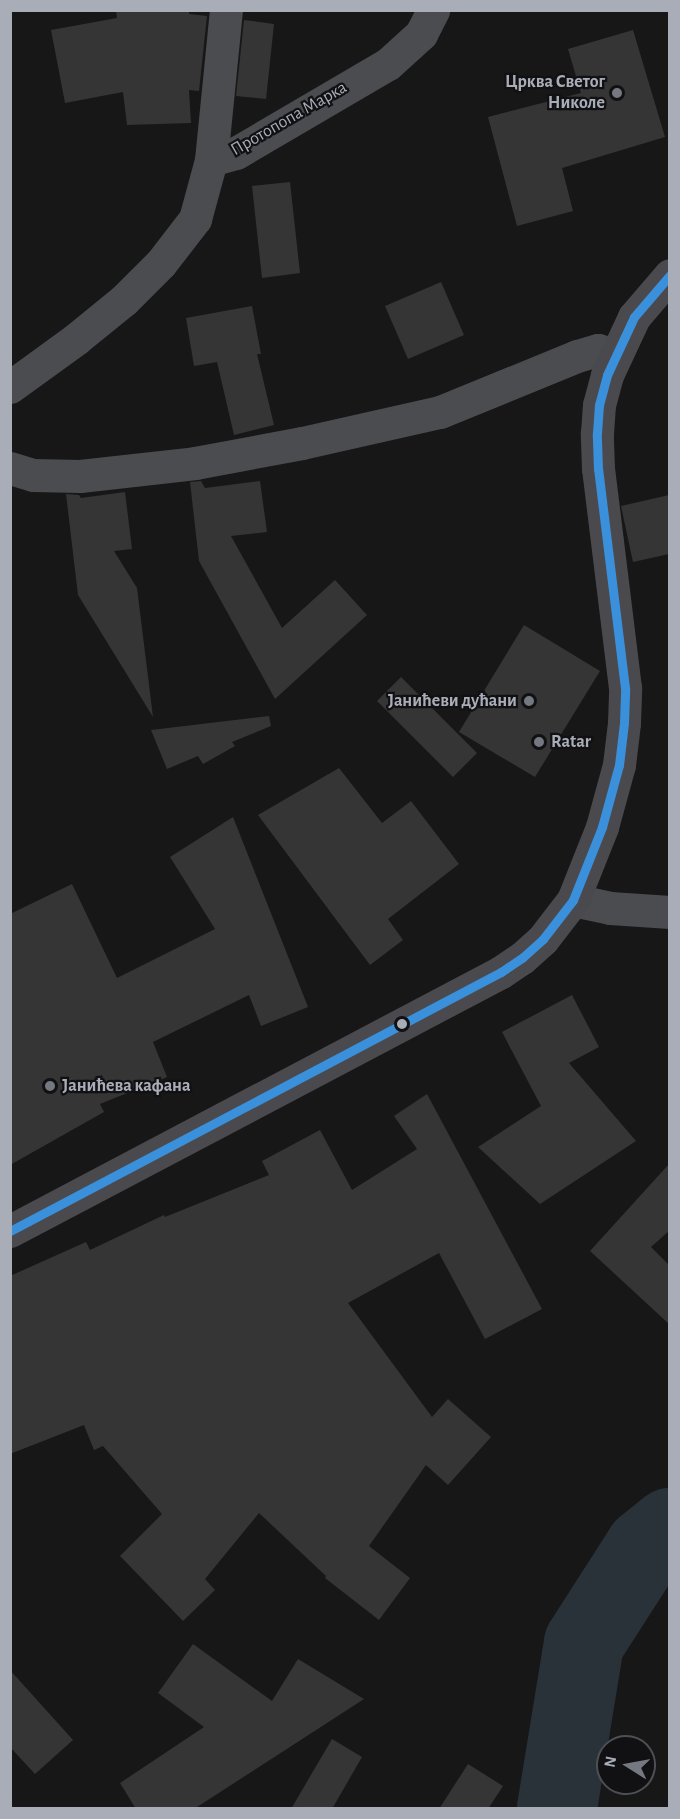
<!DOCTYPE html>
<html>
<head>
<meta charset="utf-8">
<style>
  body { margin:0 }
  #map { position:relative; width:680px; height:1819px; overflow:hidden; background:#171717; font-family:"Alegreya Sans",sans-serif }
  div>[style] { position:absolute }
  .river>* { height:80px; margin:-40px; padding:0 40px; transform-origin:40px; border-radius:40px; background:#2a3239 }
  .building>* { inset:0; background:#353536 }
  .street>* { height:33px; margin:-16.5px; padding:0 16.5px; transform-origin:16.5px; border-radius:16.5px; background:#4b4c50 }
  .secondary>* { height:33px; margin:-16.5px; padding:0 16.5px; transform-origin:16.5px; border-radius:16.5px; background:#4a4a4e }
  .bus-1>* { height:9px; margin:-4.5px; padding:0 4.5px; transform-origin:4.5px; border-radius:4.5px; background:#3a90db }
  .dots>* { width:16px; height:16px; translate:-50% -50%; box-sizing:border-box; border:3px solid #111113; border-radius:50% }
  span { translate:-50% -50%; white-space:nowrap; text-align:center; line-height:1.15; -webkit-text-stroke:4.5px #111113; paint-order:stroke }
  .poi-label { font-size:18px; color:#a8adb8; font-weight:700 }
  .right { translate:-100% -50%; text-align:right }
  .left { translate:0 -50%; text-align:left }
  .street-label { font-size:18px; color:#a8adb8 }
  .frame { position:absolute; inset:0; border:12px solid #a8adb8; pointer-events:none }
  .north { position:absolute; left:596px; top:1735px; width:60px; height:60px; box-sizing:border-box; background:#111113; border:2px solid #4d4f55; border-radius:50%; rotate:281deg; font-size:16px; font-weight:700; line-height:24px; text-align:center; color:#a8adb8 }
  .north::after { content:''; display:block; margin:auto; width:21px; height:27px; background:#757880; clip-path:polygon(50% 0,100% 100%,50% 72%,0 100%) }
</style>
</head>
<body>
<div id="map">
  <div class="river">
    <div style="left:557px;top:1808px;width:167px;rotate:-80.7deg"></div>
    <div style="left:584px;top:1643px;width:113px;rotate:-57.3deg"></div>
    <div style="left:645px;top:1548px;width:32px;rotate:-39deg"></div>
  </div>
  <div class="building">
    <div style="clip-path:polygon(116px 10px,189px 10px,189px 14px,207px 16px,199px 91px,189px 90px,191px 123px,127px 125px,123px 92px,65px 103px,51px 30px,117px 18px)"></div>
    <div style="clip-path:polygon(244px 20px,274px 24px,266px 99px,236px 96px)"></div>
    <div style="clip-path:polygon(633px 30px,665px 137px,562px 168px,573px 211px,517px 226px,488px 117px,581px 93px,568px 49px)"></div>
    <div style="clip-path:polygon(290px 182px,300px 273px,262px 278px,252px 186px)"></div>
    <div style="clip-path:polygon(441px 282px,464px 335px,408px 359px,385px 306px)"></div>
    <div style="clip-path:polygon(252px 306px,261px 354px,257px 354px,274px 425px,234px 435px,217px 362px,194px 366px,186px 318px)"></div>
    <div style="clip-path:polygon(201px 481px,205px 488px,260px 481px,267px 532px,231px 536px,282px 628px,335px 580px,367px 615px,275px 699px,199px 561px,190px 482px)"></div>
    <div style="clip-path:polygon(125px 492px,132px 549px,114px 551px,137px 588px,153px 717px,78px 595px,66px 494px,79px 495px,81px 498px)"></div>
    <div style="clip-path:polygon(669px 495px,669px 554px,633px 562px,621px 506px)"></div>
    <div style="clip-path:polygon(524px 625px,600px 671px,535px 777px,459px 732px)"></div>
    <div style="clip-path:polygon(401px 677px,477px 753px,453px 777px,377px 701px)"></div>
    <div style="clip-path:polygon(269px 716px,271px 726px,232px 742px,235px 746px,203px 764px,198px 756px,167px 769px,151px 730px)"></div>
    <div style="clip-path:polygon(339px 768px,382px 823px,411px 801px,459px 864px,388px 919px,403px 940px,370px 965px,258px 815px)"></div>
    <div style="clip-path:polygon(233px 817px,308px 1007px,261px 1026px,249px 995px,153px 1042px,167px 1077px,100px 1104px,104px 1112px,10px 1165px,10px 914px,72px 884px,117px 978px,215px 929px,170px 857px)"></div>
    <div style="clip-path:polygon(572px 995px,599px 1047px,569px 1063px,636px 1141px,540px 1204px,478px 1147px,541px 1106px,502px 1032px)"></div>
    <div style="clip-path:polygon(427px 1094px,542px 1309px,485px 1339px,439px 1253px,348px 1303px,432px 1417px,448px 1399px,491px 1437px,448px 1485px,426px 1465px,369px 1546px,410px 1578px,379px 1620px,325px 1578px,326px 1576px,259px 1513px,205px 1579px,215px 1590px,183px 1621px,120px 1556px,162px 1514px,103px 1446px,94px 1450px,84px 1425px,10px 1454px,10px 1276px,86px 1242px,90px 1250px,164px 1215px,165px 1217px,269px 1175px,262px 1161px,320px 1130px,352px 1190px,417px 1149px,394px 1116px)"></div>
    <div style="clip-path:polygon(669px 1164px,669px 1231px,651px 1247px,669px 1265px,669px 1324px,590px 1251px)"></div>
    <div style="clip-path:polygon(193px 1644px,272px 1701px,298px 1659px,364px 1699px,194px 1809px,136px 1809px,120px 1783px,204px 1727px,158px 1693px)"></div>
    <div style="clip-path:polygon(10px 1670px,73px 1740px,35px 1774px,10px 1747px)"></div>
    <div style="clip-path:polygon(332px 1739px,362px 1757px,332px 1809px,291px 1809px)"></div>
    <div style="clip-path:polygon(468px 1764px,503px 1786px,488px 1809px,439px 1809px)"></div>
  </div>
  <div class="street">
    <div style="left:211px;top:160px;width:26px;rotate:-16deg"></div>
    <div style="left:236px;top:153px;width:176px;rotate:-30.4deg"></div>
    <div style="left:388px;top:64px;width:45px;rotate:-42.3deg"></div>
    <div style="left:421px;top:34px;width:27px;rotate:-63deg"></div>
    <div style="left:10px;top:387px;width:82px;rotate:-36deg"></div>
    <div style="left:76px;top:339px;width:62px;rotate:-39.1deg"></div>
    <div style="left:124px;top:300px;width:52px;rotate:-45deg"></div>
    <div style="left:161px;top:263px;width:56px;rotate:-52.3deg"></div>
    <div style="left:195px;top:219px;width:61px;rotate:-74.8deg"></div>
    <div style="left:211px;top:160px;width:151px;rotate:-84.3deg"></div>
    <div style="left:10px;top:468px;width:24px;rotate:17deg"></div>
    <div style="left:33px;top:475px;width:47px;rotate:1.2deg"></div>
    <div style="left:80px;top:476px;width:116px;rotate:-6.4deg"></div>
    <div style="left:195px;top:463px;width:109px;rotate:-10.6deg"></div>
    <div style="left:302px;top:443px;width:141px;rotate:-12.7deg"></div>
    <div style="left:440px;top:412px;width:148px;rotate:-22.2deg"></div>
    <div style="left:577px;top:356px;width:22px;rotate:-16deg"></div>
    <div style="left:598px;top:350px;width:18px;rotate:16deg"></div>
    <div style="left:573px;top:900px;width:38px;rotate:12deg"></div>
    <div style="left:610px;top:908px;width:60px;rotate:3.8deg"></div>
  </div>
  <div class="secondary">
    <div style="left:10px;top:1231px;width:555px;rotate:-27.81deg"></div>
    <div style="left:501px;top:972px;width:25px;rotate:-34deg"></div>
    <div style="left:522px;top:958px;width:28px;rotate:-42deg"></div>
    <div style="left:543px;top:939px;width:49px;rotate:-52.4deg"></div>
    <div style="left:573px;top:900px;width:79px;rotate:-68.3deg"></div>
    <div style="left:602px;top:827px;width:64px;rotate:-74.7deg"></div>
    <div style="left:619px;top:765px;width:42px;rotate:-83.2deg"></div>
    <div style="left:624px;top:723px;width:35px;rotate:-88deg"></div>
    <div style="left:625px;top:688px;width:221px;rotate:-97deg"></div>
    <div style="left:598px;top:469px;width:36px;rotate:-92deg"></div>
    <div style="left:597px;top:433px;width:28px;rotate:-86deg"></div>
    <div style="left:599px;top:405px;width:31px;rotate:-75deg"></div>
    <div style="left:607px;top:375px;width:64px;rotate:-65deg"></div>
    <div style="left:634px;top:317px;width:55px;rotate:-49.4deg"></div>
  </div>
  <div class="bus-1">
    <div style="left:10px;top:1231px;width:555px;rotate:-27.81deg"></div>
    <div style="left:501px;top:972px;width:25px;rotate:-34deg"></div>
    <div style="left:522px;top:958px;width:28px;rotate:-42deg"></div>
    <div style="left:543px;top:939px;width:49px;rotate:-52.4deg"></div>
    <div style="left:573px;top:900px;width:79px;rotate:-68.3deg"></div>
    <div style="left:602px;top:827px;width:64px;rotate:-74.7deg"></div>
    <div style="left:619px;top:765px;width:42px;rotate:-83.2deg"></div>
    <div style="left:624px;top:723px;width:35px;rotate:-88deg"></div>
    <div style="left:625px;top:688px;width:221px;rotate:-97deg"></div>
    <div style="left:598px;top:469px;width:36px;rotate:-92deg"></div>
    <div style="left:597px;top:433px;width:28px;rotate:-86deg"></div>
    <div style="left:599px;top:405px;width:31px;rotate:-75deg"></div>
    <div style="left:607px;top:375px;width:64px;rotate:-65deg"></div>
    <div style="left:634px;top:317px;width:55px;rotate:-49.4deg"></div>
  </div>
  <div class="dots">
    <div style="left:617px;top:93px;background:#757880"></div>
    <div style="left:529px;top:701px;background:#757880"></div>
    <div style="left:539px;top:742px;background:#757880"></div>
    <div style="left:402px;top:1024px;background:#a8adb8"></div>
    <div style="left:50px;top:1086px;background:#757880"></div>
  </div>
  <div class="poi-label">
    <span class="right" style="left:605px;top:93px">Црква Светог<br>Николе</span>
    <span class="right" style="left:517px;top:701px">Јанићеви дућани</span>
    <span class="left" style="left:551px;top:742px">Ratar</span>
    <span class="left" style="left:62px;top:1086px">Јанићева кафана</span>
  </div>
  <div class="street-label">
    <span style="left:289px;top:119px;rotate:-30deg">Протопопа Марка</span>
  </div>
  <div class="frame"></div>
  <div class="north">N</div>
</div>
</body>
</html>
